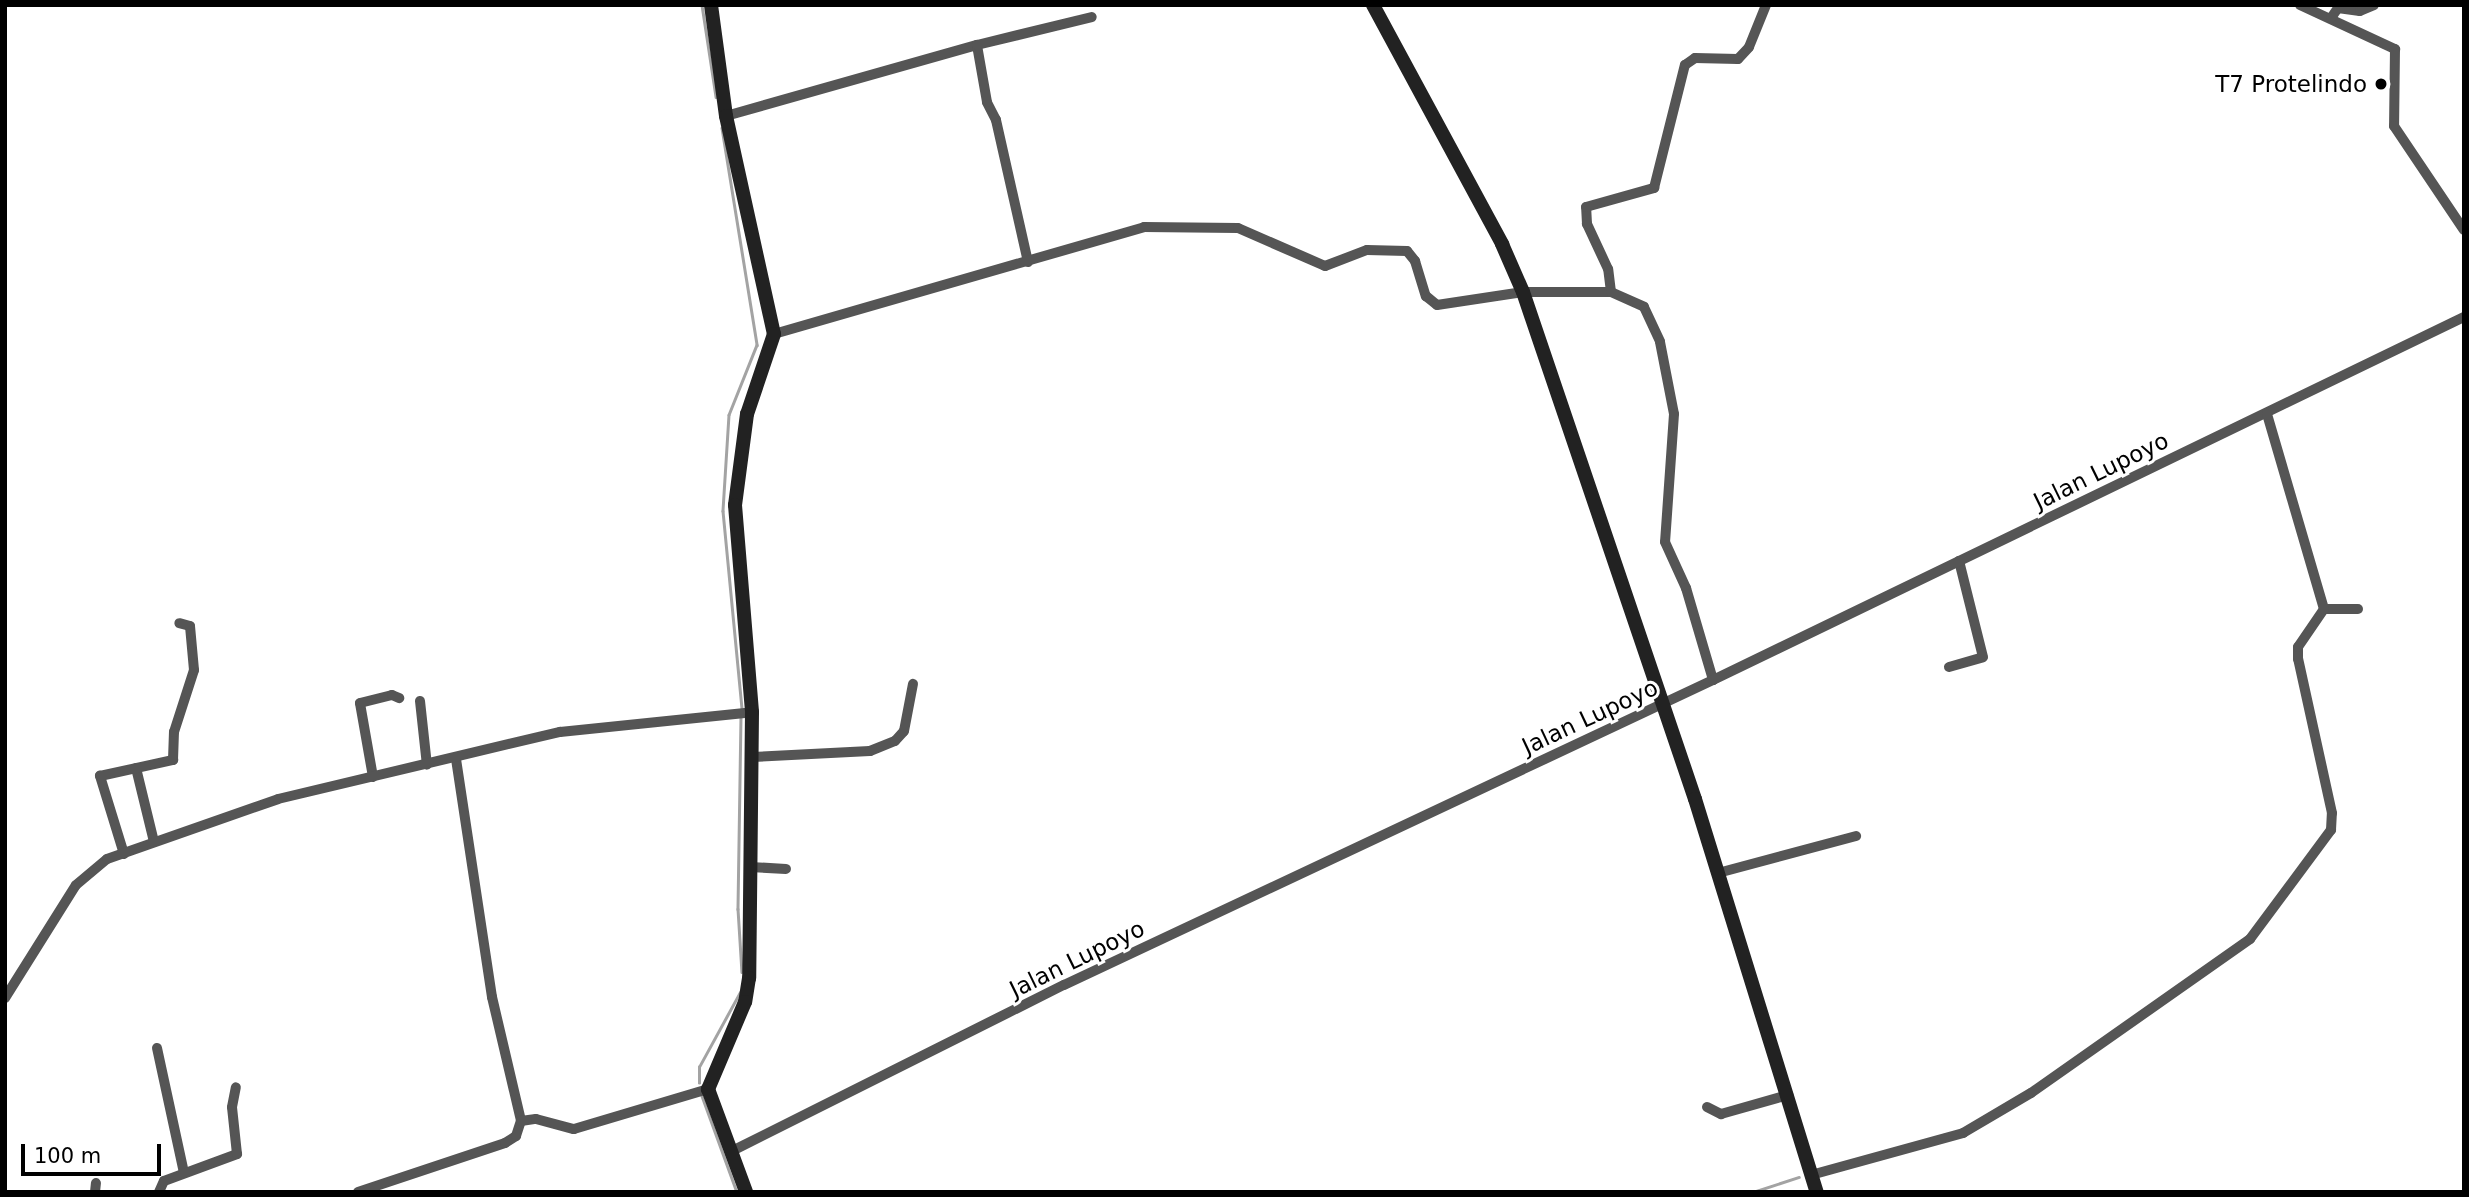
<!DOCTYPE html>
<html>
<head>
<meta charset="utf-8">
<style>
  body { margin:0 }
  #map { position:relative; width:2469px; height:1197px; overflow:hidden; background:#fff; font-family:"DejaVu Sans",sans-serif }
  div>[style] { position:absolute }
  .stream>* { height:2.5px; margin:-1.25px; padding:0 1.25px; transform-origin:1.25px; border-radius:1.25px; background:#a3a3a3 }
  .street>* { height:10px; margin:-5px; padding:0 5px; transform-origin:5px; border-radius:5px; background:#555 }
  .secondary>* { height:14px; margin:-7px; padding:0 7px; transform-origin:7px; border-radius:7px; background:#222 }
  .dots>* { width:19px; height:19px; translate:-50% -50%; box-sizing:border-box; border:4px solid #fff; border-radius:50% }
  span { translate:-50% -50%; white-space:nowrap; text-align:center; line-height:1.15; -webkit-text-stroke:6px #fff; paint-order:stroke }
  .poi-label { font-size:23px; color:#000 }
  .right { translate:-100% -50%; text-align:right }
  .street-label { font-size:23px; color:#000 }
  .frame { position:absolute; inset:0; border:7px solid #000; pointer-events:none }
  .scale { position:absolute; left:21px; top:1144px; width:140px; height:32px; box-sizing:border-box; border:4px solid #000; border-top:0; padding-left:9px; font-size:21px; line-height:24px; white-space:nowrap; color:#000; -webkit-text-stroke:5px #fff; paint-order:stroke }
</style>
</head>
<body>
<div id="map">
  <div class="stream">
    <div style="left:702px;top:5px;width:93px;rotate:81.3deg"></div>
    <div style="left:722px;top:128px;width:220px;rotate:80.8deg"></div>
    <div style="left:757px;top:345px;width:75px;rotate:111.8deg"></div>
    <div style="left:729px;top:415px;width:96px;rotate:93.6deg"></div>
    <div style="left:723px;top:511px;width:200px;rotate:84.5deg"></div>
    <div style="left:741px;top:717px;width:192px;rotate:90.9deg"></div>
    <div style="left:738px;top:909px;width:63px;rotate:86.4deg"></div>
    <div style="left:699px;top:1083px;width:16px;rotate:-90deg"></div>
    <div style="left:699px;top:1067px;width:85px;rotate:-61.3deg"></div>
    <div style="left:702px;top:1096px;width:102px;rotate:70deg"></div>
    <div style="left:1753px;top:1192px;width:48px;rotate:-18.1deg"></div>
  </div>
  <div class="street">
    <div style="left:2300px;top:5px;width:105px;rotate:24.9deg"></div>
    <div style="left:2395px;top:49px;width:77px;rotate:90.7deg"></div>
    <div style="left:2394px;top:126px;width:125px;rotate:56.1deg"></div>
    <div style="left:2331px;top:18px;width:12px;rotate:-55deg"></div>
    <div style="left:2338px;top:8px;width:22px;rotate:8deg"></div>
    <div style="left:2360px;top:11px;width:15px;rotate:-23deg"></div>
    <div style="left:726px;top:116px;width:261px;rotate:-15.8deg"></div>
    <div style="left:1028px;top:262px;width:146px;rotate:-102.7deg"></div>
    <div style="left:996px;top:120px;width:20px;rotate:-117deg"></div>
    <div style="left:987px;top:102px;width:58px;rotate:-100deg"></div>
    <div style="left:977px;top:45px;width:118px;rotate:-13.7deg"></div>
    <div style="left:1611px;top:292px;width:23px;rotate:-97deg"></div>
    <div style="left:1608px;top:269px;width:50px;rotate:-115deg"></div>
    <div style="left:1587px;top:224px;width:17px;rotate:-93deg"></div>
    <div style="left:1586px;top:207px;width:71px;rotate:-15.6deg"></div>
    <div style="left:1654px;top:188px;width:127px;rotate:-75.9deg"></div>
    <div style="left:1685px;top:65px;width:12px;rotate:-35deg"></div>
    <div style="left:1695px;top:58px;width:43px;rotate:1.3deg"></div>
    <div style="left:1738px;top:59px;width:16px;rotate:-47deg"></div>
    <div style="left:1749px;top:47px;width:45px;rotate:-68deg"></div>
    <div style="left:774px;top:334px;width:385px;rotate:-16.1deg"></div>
    <div style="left:1144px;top:227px;width:94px;rotate:0.6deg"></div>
    <div style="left:1238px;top:228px;width:95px;rotate:23.6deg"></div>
    <div style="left:1325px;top:266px;width:45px;rotate:-20.9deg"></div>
    <div style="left:1367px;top:250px;width:40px;rotate:1.4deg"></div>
    <div style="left:1407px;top:251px;width:13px;rotate:51deg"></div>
    <div style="left:1415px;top:261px;width:37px;rotate:73deg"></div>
    <div style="left:1426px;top:296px;width:14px;rotate:39deg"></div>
    <div style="left:1437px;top:305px;width:87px;rotate:-8.6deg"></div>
    <div style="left:1523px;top:292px;width:88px"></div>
    <div style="left:1611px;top:292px;width:36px;rotate:24deg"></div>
    <div style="left:1644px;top:307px;width:38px;rotate:65deg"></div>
    <div style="left:1660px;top:342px;width:73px;rotate:79deg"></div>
    <div style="left:1674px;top:414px;width:128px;rotate:94deg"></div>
    <div style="left:1665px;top:542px;width:51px;rotate:65.5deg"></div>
    <div style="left:1686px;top:588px;width:96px;rotate:73.6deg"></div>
    <div style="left:2324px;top:609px;width:34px"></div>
    <div style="left:1949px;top:667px;width:35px;rotate:-16deg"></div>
    <div style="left:1983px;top:657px;width:99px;rotate:-104deg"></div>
    <div style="left:420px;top:701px;width:64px;rotate:83.8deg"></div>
    <div style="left:752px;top:757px;width:118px;rotate:-2.9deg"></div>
    <div style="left:870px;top:751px;width:27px;rotate:-22deg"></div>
    <div style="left:895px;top:741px;width:13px;rotate:-48deg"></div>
    <div style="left:904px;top:731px;width:48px;rotate:-79.2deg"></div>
    <div style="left:456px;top:759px;width:241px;rotate:81.4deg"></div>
    <div style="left:492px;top:997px;width:127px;rotate:76.8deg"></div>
    <div style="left:136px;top:768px;width:76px;rotate:76.3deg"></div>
    <div style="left:373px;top:777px;width:75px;rotate:-100deg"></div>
    <div style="left:360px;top:703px;width:33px;rotate:-14deg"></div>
    <div style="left:392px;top:695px;width:8px;rotate:23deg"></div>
    <div style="left:124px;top:854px;width:82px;rotate:-107.1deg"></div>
    <div style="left:100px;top:776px;width:75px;rotate:-12.4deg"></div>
    <div style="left:173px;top:760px;width:28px;rotate:-88deg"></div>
    <div style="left:174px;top:732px;width:65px;rotate:-72.1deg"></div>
    <div style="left:194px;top:670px;width:44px;rotate:-95.2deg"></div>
    <div style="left:190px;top:626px;width:11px;rotate:-165deg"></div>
    <div style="left:750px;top:867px;width:36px;rotate:3deg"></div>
    <div style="left:1718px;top:873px;width:143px;rotate:-15deg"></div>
    <div style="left:5px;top:998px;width:133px;rotate:-57.9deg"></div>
    <div style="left:76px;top:885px;width:40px;rotate:-40deg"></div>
    <div style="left:107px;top:859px;width:181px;rotate:-19.3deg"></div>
    <div style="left:278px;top:799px;width:290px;rotate:-13.4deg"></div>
    <div style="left:560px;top:732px;width:193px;rotate:-5.9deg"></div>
    <div style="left:157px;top:1048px;width:128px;rotate:77.8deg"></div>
    <div style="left:1707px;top:1107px;width:16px;rotate:27deg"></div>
    <div style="left:1721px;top:1114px;width:70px;rotate:-15.8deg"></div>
    <div style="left:732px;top:1151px;width:371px;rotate:-26.6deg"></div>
    <div style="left:1064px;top:985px;width:717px;rotate:-25.17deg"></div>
    <div style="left:1713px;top:680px;width:834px;rotate:-25.8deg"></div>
    <div style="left:1811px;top:1175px;width:158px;rotate:-15.4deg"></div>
    <div style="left:1963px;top:1133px;width:79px;rotate:-30.5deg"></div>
    <div style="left:2031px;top:1093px;width:268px;rotate:-35.1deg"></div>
    <div style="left:2250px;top:939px;width:136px;rotate:-53.4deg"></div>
    <div style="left:2331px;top:830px;width:17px;rotate:-87deg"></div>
    <div style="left:2332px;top:813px;width:158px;rotate:-102.4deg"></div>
    <div style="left:2298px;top:659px;width:12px;rotate:-90deg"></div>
    <div style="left:2298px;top:647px;width:46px;rotate:-55.6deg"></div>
    <div style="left:2324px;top:609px;width:203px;rotate:-106.3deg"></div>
    <div style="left:95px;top:1192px;width:9px;rotate:-84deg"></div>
    <div style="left:159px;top:1192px;width:12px;rotate:-66deg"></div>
    <div style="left:164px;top:1181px;width:78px;rotate:-20.3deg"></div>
    <div style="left:237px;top:1154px;width:47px;rotate:-96.1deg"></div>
    <div style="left:232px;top:1107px;width:20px;rotate:-79deg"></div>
    <div style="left:358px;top:1192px;width:155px;rotate:-18.4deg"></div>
    <div style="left:505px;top:1143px;width:13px;rotate:-32deg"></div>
    <div style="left:516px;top:1136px;width:16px;rotate:-72deg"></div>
    <div style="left:521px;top:1121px;width:15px;rotate:-8deg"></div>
    <div style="left:536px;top:1119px;width:39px;rotate:15deg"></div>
    <div style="left:574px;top:1129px;width:140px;rotate:-16.6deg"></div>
  </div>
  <div class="secondary">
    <div style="left:711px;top:5px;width:112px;rotate:82.3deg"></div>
    <div style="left:726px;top:116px;width:223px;rotate:77.6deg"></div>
    <div style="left:774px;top:334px;width:84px;rotate:108.6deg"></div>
    <div style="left:747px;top:414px;width:92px;rotate:97.5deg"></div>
    <div style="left:735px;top:505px;width:208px;rotate:85.3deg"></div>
    <div style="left:752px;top:712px;width:266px;rotate:90.6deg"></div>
    <div style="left:749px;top:978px;width:24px;rotate:99deg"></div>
    <div style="left:745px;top:1002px;width:95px;rotate:113deg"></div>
    <div style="left:708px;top:1089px;width:110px;rotate:69.7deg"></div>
    <div style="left:1373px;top:5px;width:272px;rotate:61.6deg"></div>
    <div style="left:1502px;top:244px;width:52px;rotate:66.4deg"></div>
    <div style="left:1523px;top:292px;width:535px;rotate:71.26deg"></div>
    <div style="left:1695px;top:799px;width:412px;rotate:72.8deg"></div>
  </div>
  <div class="dots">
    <div style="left:2381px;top:84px;background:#000"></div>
  </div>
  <div class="poi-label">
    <span class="right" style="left:2367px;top:84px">T7 Protelindo</span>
  </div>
  <div class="street-label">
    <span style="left:2101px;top:471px;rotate:-26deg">Jalan Lupoyo</span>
    <span style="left:1590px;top:717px;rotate:-25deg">Jalan Lupoyo</span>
    <span style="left:1077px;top:959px;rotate:-26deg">Jalan Lupoyo</span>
  </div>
  <div class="frame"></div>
  <div class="scale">100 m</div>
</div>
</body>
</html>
